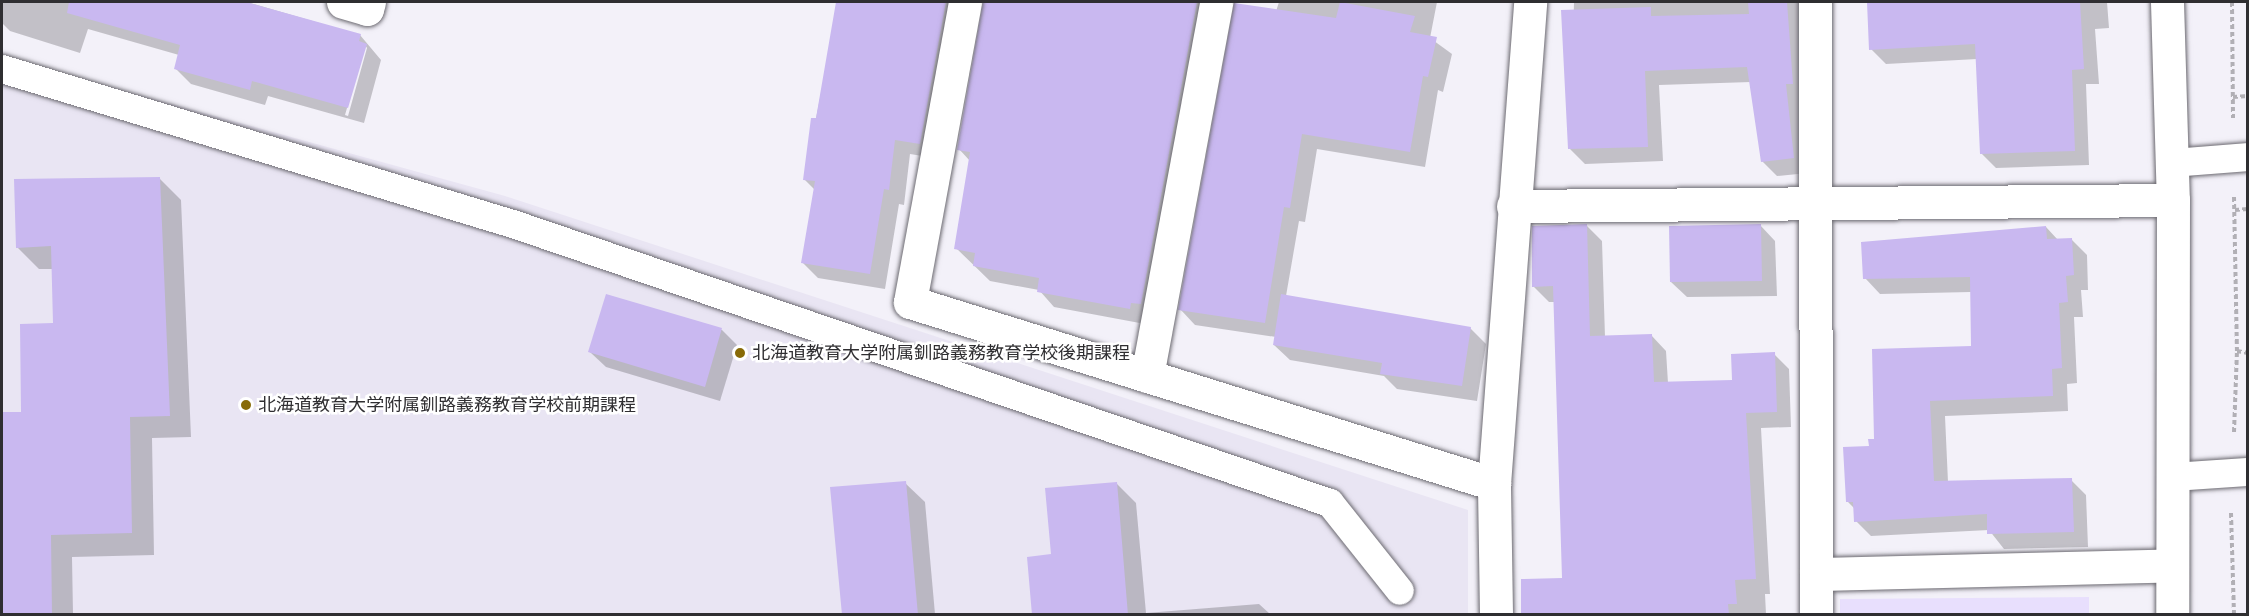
<!DOCTYPE html>
<html>
<head>
<meta charset="utf-8">
<style>
  body { margin:0 }
  #map { position:relative; width:2249px; height:616px; overflow:hidden; background:#f3f1f9; font-family:Jost,"Noto Sans JP",sans-serif }
  div>[style] { position:absolute }
  .built>* { inset:0; background:#e9e5f3 }
  .green>* { inset:0; background:#e8dffd }
  .shadow>* { inset:0; background:#0003 }
  .building>* { inset:0; background:#c9b8f0 }
  .path>* { height:4px; margin-top:-2px; transform-origin:0; background:repeating-linear-gradient(90deg,#b1afb5 0 4.5px,transparent 0 7.5px) }
  .roads { filter:drop-shadow(0 0 2px #6c6a71) drop-shadow(0 0 2px #6c6a71) }
  .service>* { height:28px; margin:-14px; padding:0 14px; transform-origin:14px; border-radius:14px; background:#fff }
  .minor>* { height:33px; margin:-16.5px; padding:0 16.5px; transform-origin:16.5px; border-radius:16.5px; background:#fff }
  .tertiary>* { height:33px; margin:-16.5px; padding:0 16.5px; transform-origin:16.5px; border-radius:16.5px; background:#fff }
  .dots>* { width:16px; height:16px; translate:-50% -50%; box-sizing:border-box; border:3px solid #fff; border-radius:50% }
  span { translate:-50% -50%; white-space:nowrap; text-align:center; line-height:1.15; -webkit-text-stroke:5px #fff; paint-order:stroke }
  .poi-label { font-size:18px; color:#2f2e31 }
  .left { translate:0 -50%; text-align:left }
  .frame { position:absolute; inset:0; border:3px solid #2f2e31; pointer-events:none }
</style>
</head>
<body>
<div id="map">
  <div class="built">
    <div style="clip-path:polygon(2px 57px,505px 196px,1468px 510px,1468px 614px,2px 614px)"></div>
  </div>
  <div class="green">
    <div style="clip-path:polygon(2089px 597px,2089px 614px,1840px 614px,1840px 599px)"></div>
  </div>
  <div class="shadow">
    <div style="clip-path:polygon(evenodd,2px 2px,247px 2px,360px 35px,381px 60px,364px 123px,268px 96px,265px 105px,191px 84px,175px 68px,179px 55px,88px 29px,80px 53px,10px 31px,2px 23px,2px 2px,365px 45px,367px 48px,348px 116px,345px 115px,365px 45px)"></div>
    <div style="clip-path:polygon(839px 2px,973px 2px,935px 158px,910px 154px,904px 205px,899px 204px,885px 289px,818px 278px,803px 263px,815px 190px,804px 179px)"></div>
    <div style="clip-path:polygon(985px 2px,1208px 2px,1145px 324px,1054px 307px,1039px 290px,990px 281px,956px 248px,970px 161px,959px 149px)"></div>
    <div style="clip-path:polygon(1279px 2px,1437px 2px,1430px 38px,1452px 54px,1443px 92px,1438px 90px,1425px 167px,1317px 149px,1305px 222px,1299px 221px,1286px 296px,1470px 328px,1486px 344px,1477px 401px,1397px 389px,1384px 376px,1290px 360px,1274px 345px,1276px 337px,1195px 325px,1180px 309px)"></div>
    <div style="clip-path:polygon(1574px 2px,1801px 2px,1808px 173px,1777px 176px,1762px 161px,1751px 82px,1659px 85px,1663px 161px,1585px 164px,1570px 149px)"></div>
    <div style="clip-path:polygon(1868px 2px,2107px 2px,2109px 28px,2095px 29px,2099px 84px,2086px 84px,2089px 165px,1996px 168px,1981px 153px,1977px 59px,1886px 64px,1871px 49px)"></div>
    <div style="clip-path:polygon(159px 178px,181px 200px,191px 437px,152px 438px,154px 555px,72px 557px,73px 614px,2px 614px,2px 414px,23px 413px,54px 325px,53px 269px,39px 269px,17px 247px)"></div>
    <div style="clip-path:polygon(1760px 225px,1775px 241px,1777px 296px,1687px 297px,1671px 282px)"></div>
    <div style="clip-path:polygon(1587px 226px,1602px 241px,1605px 337px,1651px 335px,1666px 351px,1668px 383px,1734px 381px,1774px 354px,1789px 369px,1791px 427px,1761px 428px,1770px 594px,1765px 594px,1766px 614px,1523px 614px,1563px 579px,1555px 302px,1549px 302px,1533px 286px)"></div>
    <div style="clip-path:polygon(2046px 227px,2058px 240px,2071px 239px,2087px 255px,2088px 290px,2081px 290px,2083px 317px,2074px 317px,2077px 383px,2067px 384px,2068px 411px,1945px 416px,1948px 482px,2071px 480px,2086px 495px,2088px 547px,2004px 549px,1989px 530px,1871px 536px,1856px 521px,1855px 509px,1848px 502px,1870px 448px,1973px 348px,1971px 292px,1880px 294px,1865px 278px)"></div>
    <div style="clip-path:polygon(607px 295px,722px 330px,737px 345px,720px 401px,606px 367px,590px 352px)"></div>
    <div style="clip-path:polygon(905px 483px,925px 502px,935px 614px,843px 614px)"></div>
    <div style="clip-path:polygon(1116px 483px,1136px 503px,1146px 613px,1259px 604px,1270px 614px,1034px 614px,1053px 556px)"></div>
  </div>
  <div class="building">
    <div style="clip-path:polygon(69px 2px,246px 2px,361px 34px,359px 41px,367px 44px,348px 108px,252px 81px,250px 90px,174px 69px,180px 45px,67px 13px)"></div>
    <div style="clip-path:polygon(836px 2px,946px 2px,920px 144px,895px 140px,889px 190px,884px 189px,870px 274px,801px 263px,815px 181px,803px 180px,811px 118px,816px 118px)"></div>
    <div style="clip-path:polygon(983px 2px,1197px 2px,1141px 304px,1131px 303px,1130px 309px,1037px 292px,1039px 278px,973px 266px,975px 253px,954px 249px,970px 152px,957px 150px)"></div>
    <div style="clip-path:polygon(1340px 2px,1415px 16px,1410px 32px,1437px 37px,1428px 77px,1423px 76px,1410px 152px,1302px 134px,1290px 208px,1284px 207px,1265px 323px,1178px 310px,1234px 3px,1336px 18px)"></div>
    <div style="clip-path:polygon(1748px 2px,1787px 2px,1793px 84px,1786px 84px,1794px 158px,1761px 162px,1747px 67px,1645px 71px,1648px 147px,1568px 149px,1561px 10px,1651px 7px,1651px 16px,1749px 14px)"></div>
    <div style="clip-path:polygon(1867px 2px,2080px 2px,2084px 69px,2072px 70px,2075px 151px,1980px 154px,1975px 44px,1869px 50px)"></div>
    <div style="clip-path:polygon(160px 177px,170px 416px,130px 417px,132px 533px,51px 535px,52px 615px,2px 615px,2px 412px,21px 412px,20px 324px,53px 323px,51px 246px,16px 248px,14px 179px)"></div>
    <div style="clip-path:polygon(1587px 224px,1590px 336px,1652px 334px,1654px 382px,1732px 380px,1731px 354px,1775px 352px,1777px 412px,1746px 413px,1756px 579px,1735px 580px,1737px 604px,1728px 604px,1729px 615px,1521px 615px,1521px 579px,1562px 578px,1553px 286px,1532px 287px,1532px 226px)"></div>
    <div style="clip-path:polygon(1761px 224px,1762px 281px,1670px 282px,1669px 226px)"></div>
    <div style="clip-path:polygon(2046px 226px,2047px 239px,2072px 238px,2074px 275px,2066px 276px,2068px 302px,2059px 303px,2062px 368px,2052px 369px,2053px 396px,1930px 401px,1934px 481px,2072px 478px,2074px 532px,1987px 534px,1987px 514px,1854px 522px,1853px 502px,1846px 502px,1843px 447px,1869px 446px,1868px 439px,1874px 439px,1872px 349px,1971px 346px,1970px 277px,1863px 279px,1861px 242px)"></div>
    <div style="clip-path:polygon(606px 294px,722px 328px,705px 387px,588px 352px)"></div>
    <div style="clip-path:polygon(1281px 294px,1471px 327px,1462px 386px,1380px 374px,1382px 363px,1273px 345px)"></div>
    <div style="clip-path:polygon(906px 481px,918px 615px,842px 615px,830px 487px)"></div>
    <div style="clip-path:polygon(1117px 482px,1128px 615px,1032px 615px,1027px 557px,1051px 554px,1045px 488px)"></div>
  </div>
  <div class="path">
    <div style="left:2232px;top:2px;width:116px;rotate:89.5deg"></div>
    <div style="left:2233px;top:97px;width:15px;rotate:-4deg"></div>
    <div style="left:2234px;top:197px;width:154px;rotate:88.9deg"></div>
    <div style="left:2237px;top:351px;width:11px;rotate:10deg"></div>
    <div style="left:2235px;top:210px;width:13px;rotate:-4deg"></div>
    <div style="left:2234px;top:432px;width:81px;rotate:-87.9deg"></div>
    <div style="left:2231px;top:513px;width:101px;rotate:88.3deg"></div>
  </div>
  <div class="roads">
    <div class="service">
      <div style="left:2px;top:69px;width:537px;rotate:16.88deg"></div>
      <div style="left:516px;top:225px;width:860px;rotate:18.86deg"></div>
      <div style="left:1330px;top:503px;width:112px;rotate:51.5deg"></div>
      <div style="left:2172px;top:163px;width:76px;rotate:-4.5deg"></div>
      <div style="left:2172px;top:477px;width:76px;rotate:-3.8deg"></div>
    </div>
    <div class="minor">
      <div style="left:343px;top:2px;width:25px;rotate:16deg"></div>
      <div style="left:367px;top:9px;width:7px;rotate:-74deg"></div>
      <div style="left:965px;top:2px;width:305px;rotate:100.4deg"></div>
      <div style="left:910px;top:302px;width:612px;rotate:17.31deg"></div>
      <div style="left:1815px;top:2px;width:612px;rotate:89.91deg"></div>
      <div style="left:1513px;top:206px;width:660px;rotate:-0.52deg"></div>
      <div style="left:1147px;top:376px;width:380px;rotate:-79.5deg"></div>
      <div style="left:1816px;top:574px;width:356px;rotate:-1.4deg"></div>
      <div style="left:1496px;top:614px;width:130px;rotate:-90.9deg"></div>
      <div style="left:1494px;top:484px;width:483px;rotate:-85.7deg"></div>
    </div>
    <div class="tertiary">
      <div style="left:2167px;top:2px;width:198px;rotate:88.3deg"></div>
      <div style="left:2173px;top:200px;width:414px;rotate:90.1deg"></div>
    </div>
  </div>
  <div class="dots">
    <div style="left:740px;top:353px;background:#886a07"></div>
    <div style="left:246px;top:405px;background:#886a07"></div>
  </div>
  <div class="poi-label">
    <span class="left" style="left:752px;top:353px">北海道教育大学附属釧路義務教育学校後期課程</span>
    <span class="left" style="left:258px;top:405px">北海道教育大学附属釧路義務教育学校前期課程</span>
  </div>
  <div class="frame"></div>
</div>
</body>
</html>
